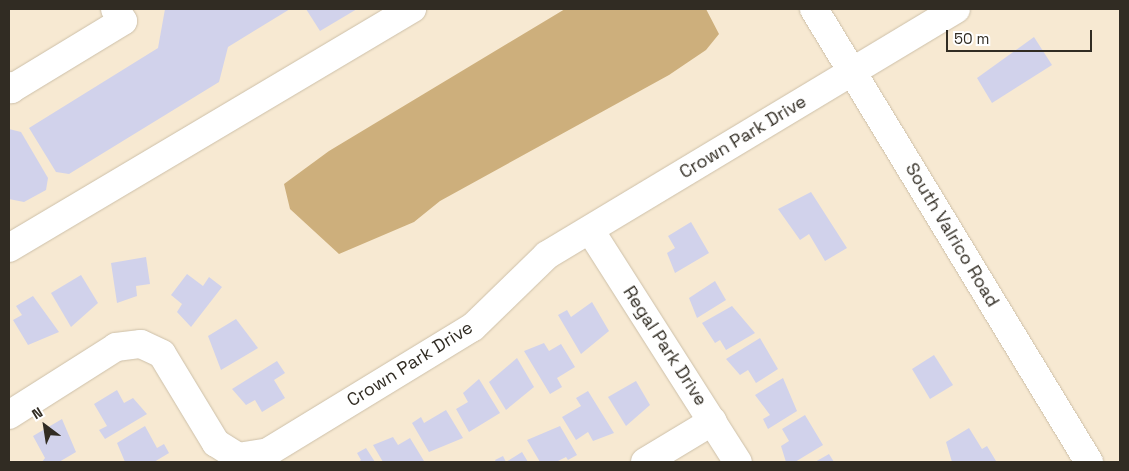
<!DOCTYPE html>
<html>
<head>
<meta charset="utf-8">
<style>
  body { margin:0 }
  #map { position:relative; width:1129px; height:471px; overflow:hidden; background:#f7e9d2; font-family:"Space Grotesk",sans-serif }
  div>[style] { position:absolute }
  .water>* { inset:0; background:#cdaf7c }
  .building>* { inset:0; background:#d1d2eb }
  .roads { filter:drop-shadow(0 0 1px #cdc0a9) drop-shadow(0 0 1px #cdc0a9) }
  .minor>* { height:28px; margin:-14px; padding:0 14px; transform-origin:14px; border-radius:14px; background:#fff }
  span { translate:-50% -50%; white-space:nowrap; text-align:center; line-height:1.15; -webkit-text-stroke:5px #fff; paint-order:stroke }
  .street-label { font-size:18px; color:#312c23 }
  .frame { position:absolute; inset:0; border:10px solid #312c23; pointer-events:none }
  .north { position:absolute; left:20px; top:401px; width:50px; height:50px; -webkit-text-stroke:4px #fff; paint-order:stroke; rotate:329deg; font-size:14px; font-weight:700; line-height:20px; text-align:center; color:#312c23 }
  .north::after { content:''; display:block; margin:auto; width:18px; height:22px; background:#312c23; clip-path:polygon(50% 0,100% 100%,50% 72%,0 100%) }
  .scale { position:absolute; left:946px; top:30px; width:146px; height:22px; box-sizing:border-box; border:2px solid #312c23; border-top:0; padding-left:6px; font-size:15px; line-height:18px; white-space:nowrap; color:#312c23; -webkit-text-stroke:4px #fff; paint-order:stroke }
</style>
</head>
<body>
<div id="map">
  <div class="water">
    <div style="clip-path:polygon(565px 9px,706px 9px,719px 34px,706px 50px,669px 75px,440px 201px,414px 222px,339px 254px,290px 209px,284px 184px,329px 151px)"></div>
  </div>
  <div class="building">
    <div style="clip-path:polygon(165px 9px,290px 9px,228px 47px,219px 82px,69px 174px,56px 172px,29px 128px,158px 48px)"></div>
    <div style="clip-path:polygon(306px 9px,357px 9px,320px 31px)"></div>
    <div style="clip-path:polygon(1034px 37px,1052px 65px,992px 103px,977px 78px)"></div>
    <div style="clip-path:polygon(9px 129px,21px 132px,48px 178px,46px 190px,24px 202px,9px 199px)"></div>
    <div style="clip-path:polygon(811px 192px,847px 248px,825px 261px,809px 234px,800px 240px,778px 209px)"></div>
    <div style="clip-path:polygon(691px 222px,709px 253px,675px 273px,667px 253px,675px 248px,668px 236px)"></div>
    <div style="clip-path:polygon(146px 257px,150px 284px,136px 286px,137px 296px,117px 303px,111px 263px)"></div>
    <div style="clip-path:polygon(187px 274px,203px 286px,209px 277px,222px 287px,191px 327px,177px 312px,182px 304px,171px 295px)"></div>
    <div style="clip-path:polygon(81px 275px,98px 303px,71px 327px,51px 293px)"></div>
    <div style="clip-path:polygon(715px 281px,726px 300px,697px 318px,689px 298px)"></div>
    <div style="clip-path:polygon(33px 296px,59px 332px,28px 345px,13px 320px,22px 315px,16px 306px)"></div>
    <div style="clip-path:polygon(592px 302px,609px 331px,581px 354px,558px 315px,567px 310px,571px 317px)"></div>
    <div style="clip-path:polygon(732px 306px,755px 333px,726px 350px,720px 340px,715px 343px,702px 323px)"></div>
    <div style="clip-path:polygon(236px 319px,258px 348px,221px 370px,208px 336px)"></div>
    <div style="clip-path:polygon(760px 338px,778px 369px,756px 383px,748px 370px,740px 375px,726px 359px)"></div>
    <div style="clip-path:polygon(544px 343px,549px 351px,561px 344px,575px 367px,557px 378px,562px 387px,550px 394px,524px 351px)"></div>
    <div style="clip-path:polygon(934px 355px,953px 385px,930px 399px,912px 369px)"></div>
    <div style="clip-path:polygon(517px 358px,534px 387px,506px 410px,489px 382px)"></div>
    <div style="clip-path:polygon(277px 361px,285px 373px,274px 380px,285px 398px,262px 412px,255px 400px,246px 405px,232px 389px)"></div>
    <div style="clip-path:polygon(783px 378px,797px 411px,768px 429px,763px 419px,770px 415px,755px 395px)"></div>
    <div style="clip-path:polygon(479px 379px,500px 413px,469px 432px,456px 409px,468px 402px,463px 393px)"></div>
    <div style="clip-path:polygon(636px 381px,650px 405px,626px 426px,608px 397px)"></div>
    <div style="clip-path:polygon(117px 390px,124px 403px,133px 398px,147px 414px,105px 439px,99px 430px,107px 426px,94px 404px)"></div>
    <div style="clip-path:polygon(588px 391px,614px 433px,593px 441px,588px 432px,576px 440px,562px 417px,581px 406px,576px 398px)"></div>
    <div style="clip-path:polygon(446px 410px,463px 438px,429px 452px,412px 423px,421px 417px,424px 423px)"></div>
    <div style="clip-path:polygon(805px 415px,823px 445px,795px 462px,786px 462px,781px 446px,789px 441px,782px 429px)"></div>
    <div style="clip-path:polygon(62px 419px,76px 452px,59px 462px,42px 462px,45px 458px,33px 436px)"></div>
    <div style="clip-path:polygon(145px 426px,157px 448px,164px 444px,169px 453px,154px 462px,125px 462px,117px 443px)"></div>
    <div style="clip-path:polygon(560px 426px,577px 455px,568px 460px,566px 457px,556px 462px,540px 462px,527px 440px)"></div>
    <div style="clip-path:polygon(969px 428px,982px 449px,987px 446px,996px 461px,952px 462px,946px 442px)"></div>
    <div style="clip-path:polygon(393px 437px,398px 445px,410px 438px,424px 461px,383px 462px,373px 445px)"></div>
    <div style="clip-path:polygon(366px 448px,375px 462px,358px 462px,361px 460px,357px 453px)"></div>
    <div style="clip-path:polygon(522px 452px,528px 462px,496px 462px,495px 460px,503px 456px,506px 462px)"></div>
    <div style="clip-path:polygon(829px 454px,834px 462px,815px 462px)"></div>
  </div>
  <div class="roads">
    <div class="minor">
      <div style="left:814px;top:9px;width:530px;rotate:58.74deg"></div>
      <div style="left:9px;top:86px;width:4px;rotate:56deg"></div>
      <div style="left:11px;top:89px;width:131px;rotate:-31.3deg"></div>
      <div style="left:123px;top:21px;width:14px;rotate:-124deg"></div>
      <div style="left:590px;top:230px;width:275px;rotate:57.5deg"></div>
      <div style="left:9px;top:248px;width:469px;rotate:-30.7deg"></div>
      <div style="left:9px;top:415px;width:127px;rotate:-32.4deg"></div>
      <div style="left:116px;top:347px;width:25px;rotate:-7deg"></div>
      <div style="left:141px;top:344px;width:23px;rotate:25deg"></div>
      <div style="left:162px;top:354px;width:104px;rotate:58.8deg"></div>
      <div style="left:216px;top:443px;width:26px;rotate:32deg"></div>
      <div style="left:238px;top:457px;width:30px;rotate:-9deg"></div>
      <div style="left:268px;top:452px;width:240px;rotate:-31.4deg"></div>
      <div style="left:473px;top:327px;width:103px;rotate:-44.2deg"></div>
      <div style="left:547px;top:255px;width:477px;rotate:-31deg"></div>
      <div style="left:645px;top:462px;width:79px;rotate:-31.1deg"></div>
    </div>
  </div>
  <div class="street-label">
    <span style="left:743px;top:137px;rotate:-31deg">Crown Park Drive</span>
    <span style="left:952px;top:235px;rotate:59deg">South Valrico Road</span>
    <span style="left:665px;top:346px;rotate:57deg">Regal Park Drive</span>
    <span style="left:410px;top:364px;rotate:-32deg">Crown Park Drive</span>
  </div>
  <div class="frame"></div>
  <div class="north">N</div>
  <div class="scale">50 m</div>
</div>
</body>
</html>
